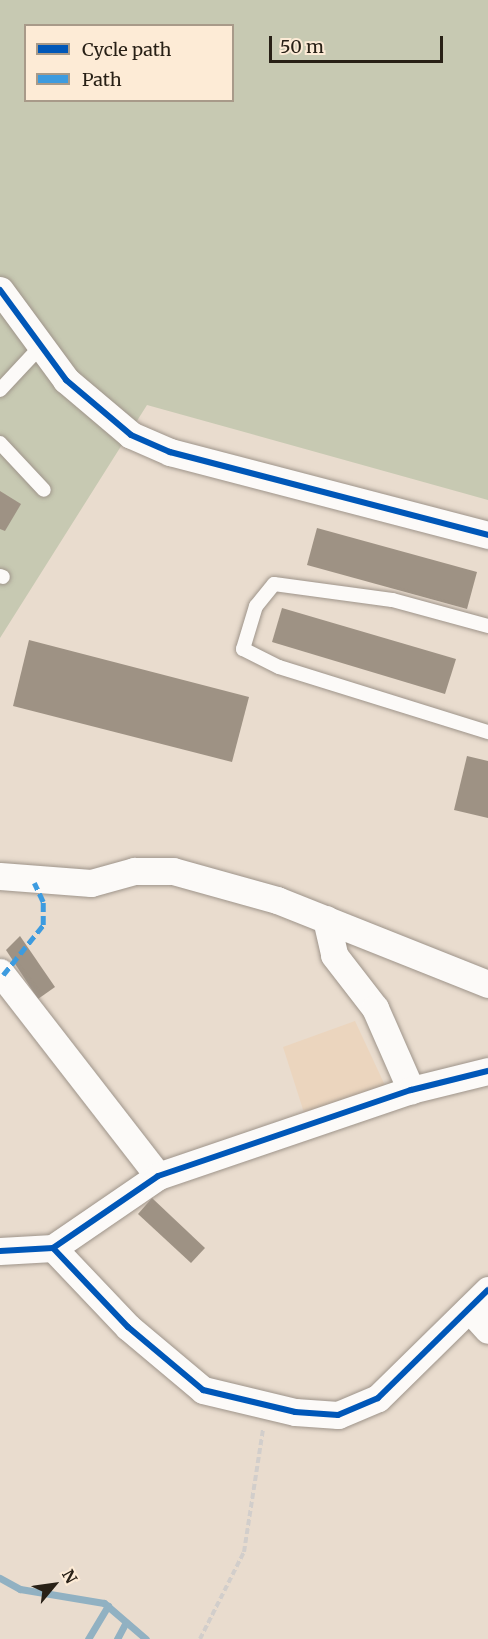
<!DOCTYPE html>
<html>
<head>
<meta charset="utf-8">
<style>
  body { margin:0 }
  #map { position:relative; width:488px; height:1639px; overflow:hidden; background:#e9dcce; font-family:Merriweather,serif }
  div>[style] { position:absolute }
  .built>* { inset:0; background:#ebd5be }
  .green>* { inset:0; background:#c7c9b2 }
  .stream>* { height:7px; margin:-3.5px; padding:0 3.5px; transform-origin:3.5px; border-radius:3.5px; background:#91b1c2 }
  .building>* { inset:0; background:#9e9284 }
  .path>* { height:4px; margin-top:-2px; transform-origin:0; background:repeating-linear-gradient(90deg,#d2cecb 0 6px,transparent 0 9px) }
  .roads { filter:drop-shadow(0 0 2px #9e948a) drop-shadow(0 0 2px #9e948a) }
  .lane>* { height:14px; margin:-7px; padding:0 7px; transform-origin:7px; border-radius:7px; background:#fcfaf8 }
  .street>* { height:27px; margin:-13.5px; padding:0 13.5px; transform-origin:13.5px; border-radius:13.5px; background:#fcfaf8 }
  .quiet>* { height:4.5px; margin-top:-2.25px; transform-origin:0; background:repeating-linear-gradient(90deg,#3d9bdf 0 9px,transparent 0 13.5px) }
  .cycleway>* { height:6px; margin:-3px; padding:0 3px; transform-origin:3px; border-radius:3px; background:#0057b8 }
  span { translate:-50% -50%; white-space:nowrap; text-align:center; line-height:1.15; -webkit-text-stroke:6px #fdebd6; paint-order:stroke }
  .legend { position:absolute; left:24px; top:24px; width:210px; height:78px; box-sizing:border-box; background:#fdebd6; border:2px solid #a89a89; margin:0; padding:8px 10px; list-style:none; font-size:18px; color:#282016 }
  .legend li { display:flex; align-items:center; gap:12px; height:30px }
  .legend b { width:30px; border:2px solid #a89a89 }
  .north { position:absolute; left:24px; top:1555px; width:60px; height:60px; -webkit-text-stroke:4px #fdebd6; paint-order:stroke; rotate:61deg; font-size:16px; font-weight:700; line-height:24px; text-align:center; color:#282016 }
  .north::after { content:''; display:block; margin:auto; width:21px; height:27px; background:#282016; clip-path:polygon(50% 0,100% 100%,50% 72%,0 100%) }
  .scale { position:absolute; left:269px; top:36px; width:174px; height:27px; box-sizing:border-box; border:3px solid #282016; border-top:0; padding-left:8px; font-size:18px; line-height:21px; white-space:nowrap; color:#282016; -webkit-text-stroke:4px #fdebd6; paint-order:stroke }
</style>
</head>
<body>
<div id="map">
  <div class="built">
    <div style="clip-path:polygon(355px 1021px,389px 1094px,307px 1122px,283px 1047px)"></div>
  </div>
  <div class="green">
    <div style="clip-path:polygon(evenodd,0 0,488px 0,488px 500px,147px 405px,0 638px,0 0,26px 26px,232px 26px,232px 100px,26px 100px,26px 26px)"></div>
  </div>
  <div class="stream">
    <div style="left:0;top:1578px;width:23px;rotate:29deg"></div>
    <div style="left:20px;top:1589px;width:85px;rotate:9.5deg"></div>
    <div style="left:104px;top:1603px;width:55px;rotate:40.6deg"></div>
    <div style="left:88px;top:1639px;width:39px;rotate:-59deg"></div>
    <div style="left:117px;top:1639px;width:19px;rotate:-62deg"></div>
  </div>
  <div class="building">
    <div style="clip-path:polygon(0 491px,21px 504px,5px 531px,0 529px)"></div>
    <div style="clip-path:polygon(317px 528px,477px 572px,467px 609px,307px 565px)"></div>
    <div style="clip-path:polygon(282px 608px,456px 659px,445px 694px,272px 642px)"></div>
    <div style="clip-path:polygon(29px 640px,249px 697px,232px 762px,13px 706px)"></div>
    <div style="clip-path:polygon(467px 756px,488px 761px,488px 818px,454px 810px)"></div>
    <div style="clip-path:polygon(20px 936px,55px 987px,38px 999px,6px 950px)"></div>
    <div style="clip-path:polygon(152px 1198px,205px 1248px,191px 1263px,138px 1214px)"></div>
  </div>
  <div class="path">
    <div style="left:200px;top:1639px;width:97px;rotate:-63.2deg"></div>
    <div style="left:244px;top:1552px;width:124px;rotate:-81.2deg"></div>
  </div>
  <div class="roads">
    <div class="lane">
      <div style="left:0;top:390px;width:60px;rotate:-47deg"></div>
      <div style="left:0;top:443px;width:64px;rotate:46.9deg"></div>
      <div style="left:0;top:576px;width:3px;rotate:18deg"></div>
      <div style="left:488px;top:626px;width:99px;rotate:-164.8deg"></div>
      <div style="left:392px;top:600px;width:119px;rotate:-172.3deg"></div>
      <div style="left:274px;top:584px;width:28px;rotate:129deg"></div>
      <div style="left:256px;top:606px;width:45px;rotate:106.8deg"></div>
      <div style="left:243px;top:649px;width:40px;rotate:26.6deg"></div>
      <div style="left:279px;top:667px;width:219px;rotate:17.3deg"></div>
    </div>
    <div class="street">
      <div style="left:0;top:290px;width:112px;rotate:53.7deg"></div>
      <div style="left:66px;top:380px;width:85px;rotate:40.2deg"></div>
      <div style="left:131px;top:435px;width:43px;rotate:23.6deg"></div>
      <div style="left:170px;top:452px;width:329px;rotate:14.6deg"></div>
      <div style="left:0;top:876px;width:91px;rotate:4.4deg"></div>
      <div style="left:91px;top:883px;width:45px;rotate:-15.6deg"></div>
      <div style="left:134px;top:871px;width:39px"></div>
      <div style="left:173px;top:871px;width:108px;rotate:15.6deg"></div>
      <div style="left:277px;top:900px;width:227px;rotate:21.7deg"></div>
      <div style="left:326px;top:919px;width:37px;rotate:77deg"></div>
      <div style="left:334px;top:955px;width:67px;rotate:52.3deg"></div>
      <div style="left:375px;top:1008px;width:90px;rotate:66.3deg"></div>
      <div style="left:0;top:972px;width:258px;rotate:52.2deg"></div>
      <div style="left:53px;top:1248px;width:109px;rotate:46.5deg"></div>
      <div style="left:128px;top:1327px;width:98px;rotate:40deg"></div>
      <div style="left:203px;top:1390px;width:95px;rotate:13.4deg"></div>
      <div style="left:295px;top:1412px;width:43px;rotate:4deg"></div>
      <div style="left:338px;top:1415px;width:43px;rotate:-23deg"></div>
      <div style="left:378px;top:1398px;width:154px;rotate:-44.5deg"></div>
      <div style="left:0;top:1251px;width:53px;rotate:-3.2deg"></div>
      <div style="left:53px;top:1248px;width:127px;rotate:-34.4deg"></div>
      <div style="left:158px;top:1176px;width:267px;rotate:-18.8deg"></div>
      <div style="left:411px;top:1090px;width:79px;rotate:-13.9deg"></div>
      <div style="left:469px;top:1309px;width:28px;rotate:48deg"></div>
    </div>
  </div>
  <div class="quiet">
    <div style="left:3px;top:975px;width:64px;rotate:-51.3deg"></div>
    <div style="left:43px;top:925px;width:23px;rotate:-90deg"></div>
    <div style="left:43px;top:902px;width:21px;rotate:-115deg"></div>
  </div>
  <div class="cycleway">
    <div style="left:0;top:290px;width:112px;rotate:53.7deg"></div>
    <div style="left:66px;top:380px;width:85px;rotate:40.2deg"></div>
    <div style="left:131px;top:435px;width:43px;rotate:23.6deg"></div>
    <div style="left:170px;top:452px;width:329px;rotate:14.6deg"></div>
    <div style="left:53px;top:1248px;width:109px;rotate:46.5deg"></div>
    <div style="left:128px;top:1327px;width:98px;rotate:40deg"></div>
    <div style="left:203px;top:1390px;width:95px;rotate:13.4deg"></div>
    <div style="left:295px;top:1412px;width:43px;rotate:4deg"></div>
    <div style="left:338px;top:1415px;width:43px;rotate:-23deg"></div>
    <div style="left:378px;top:1398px;width:154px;rotate:-44.5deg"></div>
    <div style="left:0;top:1251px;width:53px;rotate:-3.2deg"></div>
    <div style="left:53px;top:1248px;width:127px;rotate:-34.4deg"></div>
    <div style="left:158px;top:1176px;width:267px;rotate:-18.8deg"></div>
    <div style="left:411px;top:1090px;width:79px;rotate:-13.9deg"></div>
  </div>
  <ul class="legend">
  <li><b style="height:8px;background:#0057b8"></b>Cycle path</li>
  <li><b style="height:8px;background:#3d9bdf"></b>Path</li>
  </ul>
  <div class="north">N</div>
  <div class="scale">50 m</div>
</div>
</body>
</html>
